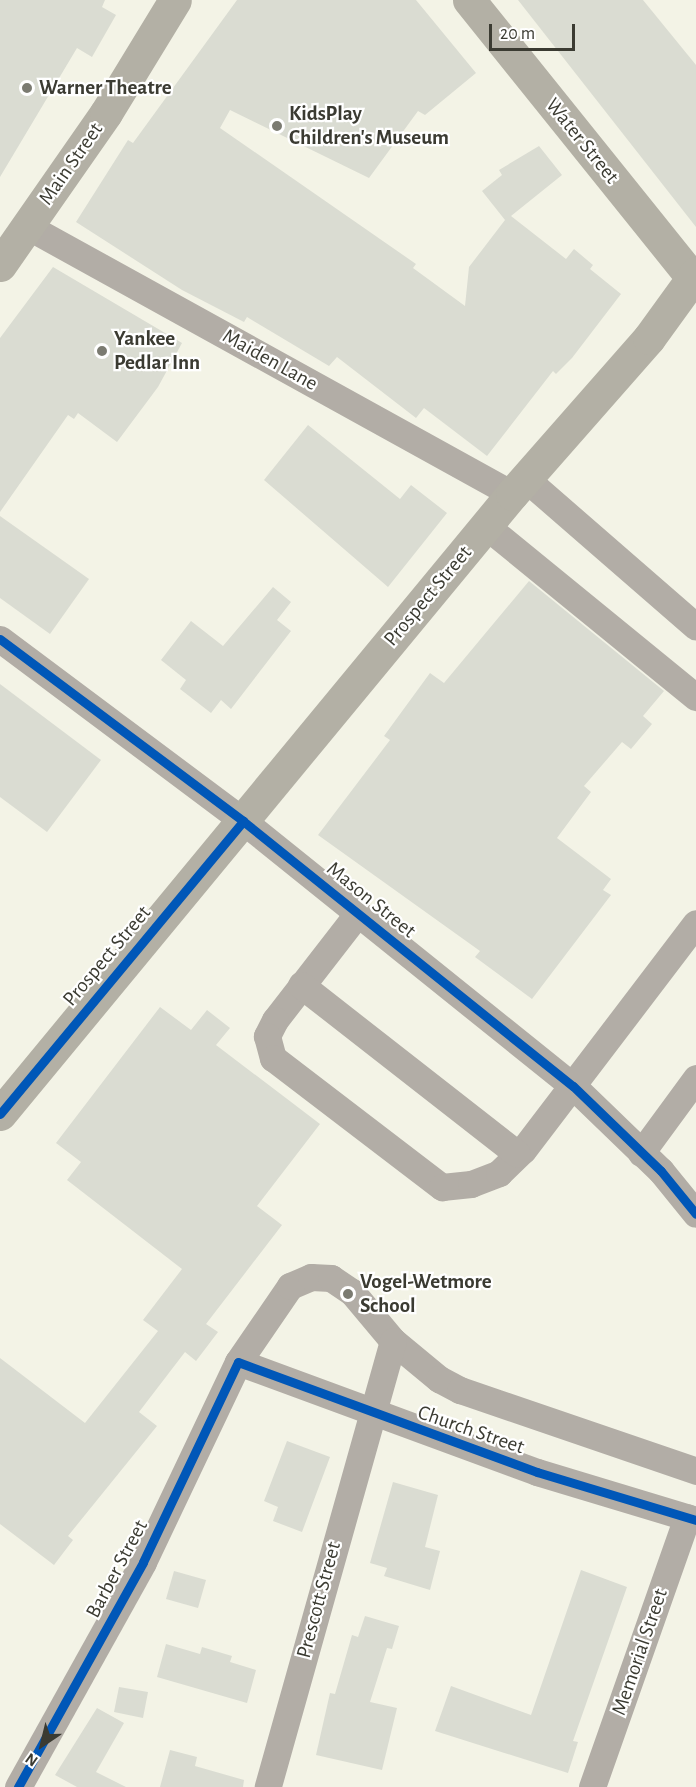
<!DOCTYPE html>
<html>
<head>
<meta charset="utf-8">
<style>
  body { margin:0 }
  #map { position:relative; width:696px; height:1787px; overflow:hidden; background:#f3f3e6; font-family:"Alegreya Sans",sans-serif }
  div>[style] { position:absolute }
  .building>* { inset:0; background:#dadcd2 }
  .minor>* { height:27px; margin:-13.5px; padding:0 13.5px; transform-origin:13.5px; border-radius:13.5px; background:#b2ada6 }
  .major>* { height:33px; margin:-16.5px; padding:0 16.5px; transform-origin:16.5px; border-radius:16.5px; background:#b3b0a5 }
  .cycleway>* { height:9px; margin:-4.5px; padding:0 4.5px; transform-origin:4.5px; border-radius:4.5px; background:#0057b8 }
  .dots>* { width:16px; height:16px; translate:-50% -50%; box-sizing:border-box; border:3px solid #fff; border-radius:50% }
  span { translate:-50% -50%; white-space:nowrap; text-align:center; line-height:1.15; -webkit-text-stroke:4.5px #fff; paint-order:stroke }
  .poi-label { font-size:21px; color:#3b3b32; font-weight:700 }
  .left { translate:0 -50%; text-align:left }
  .street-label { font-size:21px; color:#3b3b32 }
  .north { position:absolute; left:12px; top:1715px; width:60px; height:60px; -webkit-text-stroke:4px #fff; paint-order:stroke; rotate:215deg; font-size:16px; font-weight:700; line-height:24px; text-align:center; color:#3b3b32 }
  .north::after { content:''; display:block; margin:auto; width:21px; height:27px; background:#3b3b32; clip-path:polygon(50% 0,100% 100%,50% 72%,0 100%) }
  .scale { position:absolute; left:489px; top:24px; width:86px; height:27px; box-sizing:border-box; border:3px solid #3b3b32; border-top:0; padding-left:8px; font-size:18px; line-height:21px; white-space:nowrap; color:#3b3b32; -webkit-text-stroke:4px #fff; paint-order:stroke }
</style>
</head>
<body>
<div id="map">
  <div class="building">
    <div style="clip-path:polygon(0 0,105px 0,102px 7px,116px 15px,92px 57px,77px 48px,0 177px)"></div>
    <div style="clip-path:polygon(237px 0,416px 0,476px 73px,425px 115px,418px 111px,369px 178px,230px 110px,220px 128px,416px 264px,413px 268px,465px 306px,469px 267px,505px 220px,482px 191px,502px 175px,499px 170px,539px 146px,562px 175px,511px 216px,566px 259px,574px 249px,593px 265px,590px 269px,621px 294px,572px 358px,556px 374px,553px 371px,487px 456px,424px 408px,416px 418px,337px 357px,329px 366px,247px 317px,244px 322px,182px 290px,76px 222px,128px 140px,133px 143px)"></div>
    <div style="clip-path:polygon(518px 0,643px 0,696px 65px,696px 227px)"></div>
    <div style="clip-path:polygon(53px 267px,182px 343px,158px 387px,117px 442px,78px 413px,74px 419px,68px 415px,0 512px,0 338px)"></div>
    <div style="clip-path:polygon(308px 425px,400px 499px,411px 485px,447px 513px,388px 587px,264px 480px)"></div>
    <div style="clip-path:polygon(0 516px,89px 579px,50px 634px,0 598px)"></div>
    <div style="clip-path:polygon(529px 581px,664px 691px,643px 716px,652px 724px,631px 749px,622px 742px,584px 786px,591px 792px,557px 838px,611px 879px,603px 890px,611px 895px,532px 999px,475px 957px,480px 951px,318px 835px,390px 740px,384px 736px,430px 673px,444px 683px)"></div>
    <div style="clip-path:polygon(273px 587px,291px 602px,277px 620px,291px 631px,231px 709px,221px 700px,211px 713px,180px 689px,186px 680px,161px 660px,191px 621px,223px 646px)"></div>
    <div style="clip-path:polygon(0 684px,101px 760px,47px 832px,0 797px)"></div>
    <div style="clip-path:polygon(160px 1007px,191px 1030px,207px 1010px,230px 1028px,216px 1045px,320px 1124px,257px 1206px,282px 1225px,206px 1324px,218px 1332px,196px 1361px,185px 1352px,139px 1412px,157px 1426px,68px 1536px,73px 1540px,54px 1565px,0 1524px,0 1358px,85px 1423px,158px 1331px,143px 1320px,182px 1269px,67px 1180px,81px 1162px,56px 1143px)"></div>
    <div style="clip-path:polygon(287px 1441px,330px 1457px,302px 1532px,273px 1521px,278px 1507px,264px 1501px)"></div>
    <div style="clip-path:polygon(393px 1482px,438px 1495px,425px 1547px,440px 1551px,430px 1590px,384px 1576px,387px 1568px,370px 1563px)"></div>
    <div style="clip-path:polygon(581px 1570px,627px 1587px,573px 1741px,578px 1742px,568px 1773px,435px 1731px,451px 1686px,531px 1715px)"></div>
    <div style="clip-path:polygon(174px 1571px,206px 1580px,198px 1608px,166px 1599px)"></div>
    <div style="clip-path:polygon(365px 1616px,399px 1626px,392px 1649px,387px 1648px,370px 1702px,397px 1708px,382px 1770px,316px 1755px,330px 1693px,335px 1694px,352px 1635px,358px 1637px)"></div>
    <div style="clip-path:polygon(166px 1644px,200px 1654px,202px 1647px,232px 1656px,230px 1662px,256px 1670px,247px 1703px,157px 1677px)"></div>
    <div style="clip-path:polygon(119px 1687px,148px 1692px,143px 1718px,114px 1712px)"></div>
    <div style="clip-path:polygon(97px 1708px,124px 1723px,96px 1772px,126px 1787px,77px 1787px,55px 1775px)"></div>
    <div style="clip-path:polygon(170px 1750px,197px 1757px,195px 1766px,244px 1780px,243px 1787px,160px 1787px)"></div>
  </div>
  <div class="minor">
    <div style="left:27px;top:226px;width:554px;rotate:28.92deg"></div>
    <div style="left:526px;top:479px;width:225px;rotate:41deg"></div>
    <div style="left:486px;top:526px;width:271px;rotate:39.2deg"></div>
    <div style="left:0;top:639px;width:304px;rotate:36.8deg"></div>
    <div style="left:243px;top:821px;width:423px;rotate:38.8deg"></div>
    <div style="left:573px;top:1086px;width:122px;rotate:44deg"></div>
    <div style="left:661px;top:1171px;width:55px;rotate:50.9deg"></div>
    <div style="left:358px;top:913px;width:135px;rotate:127.8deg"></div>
    <div style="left:275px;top:1020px;width:18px;rotate:117deg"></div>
    <div style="left:267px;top:1036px;width:23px;rotate:75deg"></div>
    <div style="left:273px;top:1058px;width:213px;rotate:37.4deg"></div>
    <div style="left:442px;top:1187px;width:29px;rotate:-6deg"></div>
    <div style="left:471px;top:1184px;width:30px;rotate:-21deg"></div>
    <div style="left:499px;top:1173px;width:33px;rotate:-44deg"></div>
    <div style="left:523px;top:1150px;width:285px;rotate:-52.7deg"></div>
    <div style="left:301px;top:985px;width:274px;rotate:38deg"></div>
    <div style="left:641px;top:1153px;width:93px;rotate:-53.7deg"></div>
    <div style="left:393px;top:1341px;width:60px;rotate:39.6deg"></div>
    <div style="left:439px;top:1379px;width:24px;rotate:28deg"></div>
    <div style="left:460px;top:1390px;width:250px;rotate:18.9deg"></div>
    <div style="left:238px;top:1362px;width:319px;rotate:20.2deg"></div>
    <div style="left:537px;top:1472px;width:166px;rotate:16.8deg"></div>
    <div style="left:18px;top:1787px;width:257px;rotate:-60.9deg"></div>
    <div style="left:143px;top:1562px;width:221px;rotate:-64.6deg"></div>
    <div style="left:238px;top:1362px;width:92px;rotate:-55.6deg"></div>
    <div style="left:290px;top:1286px;width:23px;rotate:-23deg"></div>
    <div style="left:311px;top:1277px;width:20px;rotate:3deg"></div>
    <div style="left:331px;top:1278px;width:25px;rotate:34deg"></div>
    <div style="left:352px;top:1292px;width:64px;rotate:50.1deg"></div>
    <div style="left:393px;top:1341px;width:463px;rotate:105.7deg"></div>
    <div style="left:592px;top:1787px;width:286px;rotate:-70.6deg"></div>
  </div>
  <div class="major">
    <div style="left:469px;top:0;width:362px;rotate:51.2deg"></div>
    <div style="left:0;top:265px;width:185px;rotate:-55.1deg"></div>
    <div style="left:106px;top:113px;width:132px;rotate:-58.6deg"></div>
    <div style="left:0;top:1114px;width:804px;rotate:-50.45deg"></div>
    <div style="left:512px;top:494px;width:208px;rotate:-48.7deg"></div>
    <div style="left:649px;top:338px;width:80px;rotate:-54.1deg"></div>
  </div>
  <div class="cycleway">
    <div style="left:0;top:639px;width:304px;rotate:36.8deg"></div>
    <div style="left:243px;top:821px;width:423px;rotate:38.8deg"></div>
    <div style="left:573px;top:1086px;width:122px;rotate:44deg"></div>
    <div style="left:661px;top:1171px;width:55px;rotate:50.9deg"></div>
    <div style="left:0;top:1114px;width:381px;rotate:-50.3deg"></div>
    <div style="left:18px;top:1787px;width:257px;rotate:-60.9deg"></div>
    <div style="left:143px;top:1562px;width:221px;rotate:-64.6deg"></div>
    <div style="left:238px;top:1362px;width:319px;rotate:20.2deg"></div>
    <div style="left:537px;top:1472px;width:166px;rotate:16.8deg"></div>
  </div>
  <div class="dots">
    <div style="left:27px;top:88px;background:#7b7b71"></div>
    <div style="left:277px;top:126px;background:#7b7b71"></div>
    <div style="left:102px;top:351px;background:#7b7b71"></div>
    <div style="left:348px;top:1294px;background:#7b7b71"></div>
  </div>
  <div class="poi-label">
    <span class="left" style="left:39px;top:88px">Warner Theatre</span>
    <span class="left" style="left:289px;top:126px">KidsPlay<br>Children's Museum</span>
    <span class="left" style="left:114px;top:351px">Yankee<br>Pedlar Inn</span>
    <span class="left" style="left:360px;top:1294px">Vogel-Wetmore<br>School</span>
  </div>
  <div class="street-label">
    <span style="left:582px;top:141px;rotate:51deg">Water Street</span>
    <span style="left:71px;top:164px;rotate:-55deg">Main Street</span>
    <span style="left:270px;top:360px;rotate:29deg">Maiden Lane</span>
    <span style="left:428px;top:596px;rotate:-50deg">Prospect Street</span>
    <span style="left:371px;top:900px;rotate:39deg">Mason Street</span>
    <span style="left:107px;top:956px;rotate:-50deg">Prospect Street</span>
    <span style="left:471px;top:1430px;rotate:19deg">Church Street</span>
    <span style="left:117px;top:1569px;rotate:-62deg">Barber Street</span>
    <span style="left:319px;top:1600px;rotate:-75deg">Prescott Street</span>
    <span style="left:640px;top:1652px;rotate:-71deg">Memorial Street</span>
  </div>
  <div class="north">N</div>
  <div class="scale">20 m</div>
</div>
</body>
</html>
